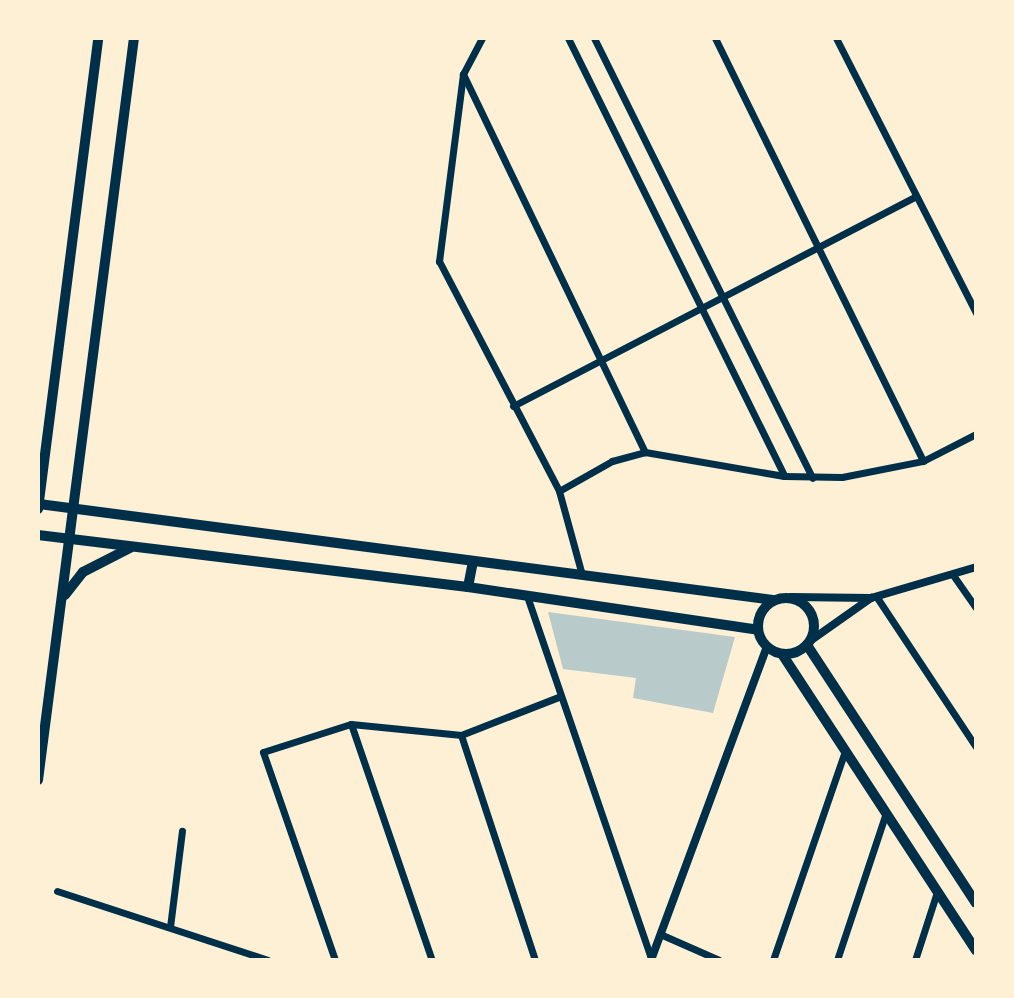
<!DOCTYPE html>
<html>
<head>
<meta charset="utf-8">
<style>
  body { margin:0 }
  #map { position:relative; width:1014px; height:998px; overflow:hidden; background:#fdf0d5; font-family:"Fira Sans",sans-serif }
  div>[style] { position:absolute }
  .green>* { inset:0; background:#b9caca }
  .minor>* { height:7px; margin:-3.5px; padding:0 3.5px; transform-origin:3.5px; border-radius:3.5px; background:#003049 }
  .tertiary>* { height:8px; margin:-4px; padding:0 4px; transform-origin:4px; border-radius:4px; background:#003049 }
  .secondary>* { height:10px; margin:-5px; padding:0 5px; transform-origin:5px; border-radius:5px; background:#003049 }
  .secondary>.ring { margin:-5px; padding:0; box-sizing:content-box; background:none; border:10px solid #003049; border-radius:50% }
  span { translate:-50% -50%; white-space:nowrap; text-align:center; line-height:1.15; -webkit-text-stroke:7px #fdf0d5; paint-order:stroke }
  .frame { position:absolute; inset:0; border:40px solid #fdf0d5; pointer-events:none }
</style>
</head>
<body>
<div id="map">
  <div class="green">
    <div style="clip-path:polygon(548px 612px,735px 637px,713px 713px,633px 698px,636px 678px,563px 669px)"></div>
  </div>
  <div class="minor">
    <div style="left:482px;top:38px;width:41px;rotate:117.8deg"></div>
    <div style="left:463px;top:74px;width:189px;rotate:97.3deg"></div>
    <div style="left:439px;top:261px;width:259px;rotate:62.4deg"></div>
    <div style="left:568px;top:38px;width:488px;rotate:63.7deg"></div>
    <div style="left:594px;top:38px;width:491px;rotate:63.6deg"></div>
    <div style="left:715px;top:38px;width:471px;rotate:63.8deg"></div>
    <div style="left:836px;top:38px;width:309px;rotate:63deg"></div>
    <div style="left:463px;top:74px;width:420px;rotate:64.3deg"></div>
    <div style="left:513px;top:406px;width:454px;rotate:-27.5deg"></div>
    <div style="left:582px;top:575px;width:87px;rotate:-105.3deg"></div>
    <div style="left:559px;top:491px;width:61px;rotate:-29.5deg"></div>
    <div style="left:612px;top:461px;width:34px;rotate:-15deg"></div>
    <div style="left:645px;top:452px;width:141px;rotate:9.8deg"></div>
    <div style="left:784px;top:476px;width:58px;rotate:1deg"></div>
    <div style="left:842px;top:477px;width:83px;rotate:-11.2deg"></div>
    <div style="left:923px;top:461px;width:59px;rotate:-27deg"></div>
    <div style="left:953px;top:575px;width:40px;rotate:55.1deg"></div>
    <div style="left:527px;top:596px;width:383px;rotate:71.1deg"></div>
    <div style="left:876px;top:596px;width:181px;rotate:56.5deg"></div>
    <div style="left:351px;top:724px;width:250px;rotate:71.1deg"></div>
    <div style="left:461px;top:735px;width:237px;rotate:71.8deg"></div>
    <div style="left:57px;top:891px;width:222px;rotate:18.1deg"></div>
    <div style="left:170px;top:927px;width:97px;rotate:-82.9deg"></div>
    <div style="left:660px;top:934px;width:64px;rotate:23.8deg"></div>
    <div style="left:335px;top:960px;width:220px;rotate:-109.1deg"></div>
    <div style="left:263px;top:752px;width:92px;rotate:-17.7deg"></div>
    <div style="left:351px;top:724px;width:111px;rotate:5.7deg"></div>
    <div style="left:461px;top:735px;width:107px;rotate:-21.3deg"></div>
    <div style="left:773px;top:960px;width:221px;rotate:-71deg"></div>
    <div style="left:837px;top:960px;width:155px;rotate:-71.6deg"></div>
    <div style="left:915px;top:960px;width:71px;rotate:-72.1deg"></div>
  </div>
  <div class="tertiary">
    <div style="left:791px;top:597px;width:80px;rotate:0.7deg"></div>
    <div style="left:871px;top:598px;width:109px;rotate:-16.4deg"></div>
    <div style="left:810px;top:641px;width:75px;rotate:-35.2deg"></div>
    <div style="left:651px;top:960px;width:334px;rotate:-69.7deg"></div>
  </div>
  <div class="secondary">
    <div style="left:39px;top:504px;width:740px;rotate:7.45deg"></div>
    <div style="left:38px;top:509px;width:475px;rotate:-82.7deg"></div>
    <div style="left:38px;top:535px;width:433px;rotate:6.9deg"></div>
    <div style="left:468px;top:587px;width:293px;rotate:8.4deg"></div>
    <div style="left:468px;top:587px;width:26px;rotate:-79deg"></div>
    <div style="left:65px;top:595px;width:29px;rotate:-52deg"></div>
    <div style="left:83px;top:572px;width:53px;rotate:-27.1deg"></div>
    <div class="ring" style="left:758px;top:598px;width:46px;height:46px"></div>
    <div style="left:807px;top:645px;width:308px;rotate:56.8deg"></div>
    <div style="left:782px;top:654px;width:354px;rotate:56.8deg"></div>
    <div style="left:38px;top:780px;width:748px;rotate:-82.63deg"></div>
  </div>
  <div class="frame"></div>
</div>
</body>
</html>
